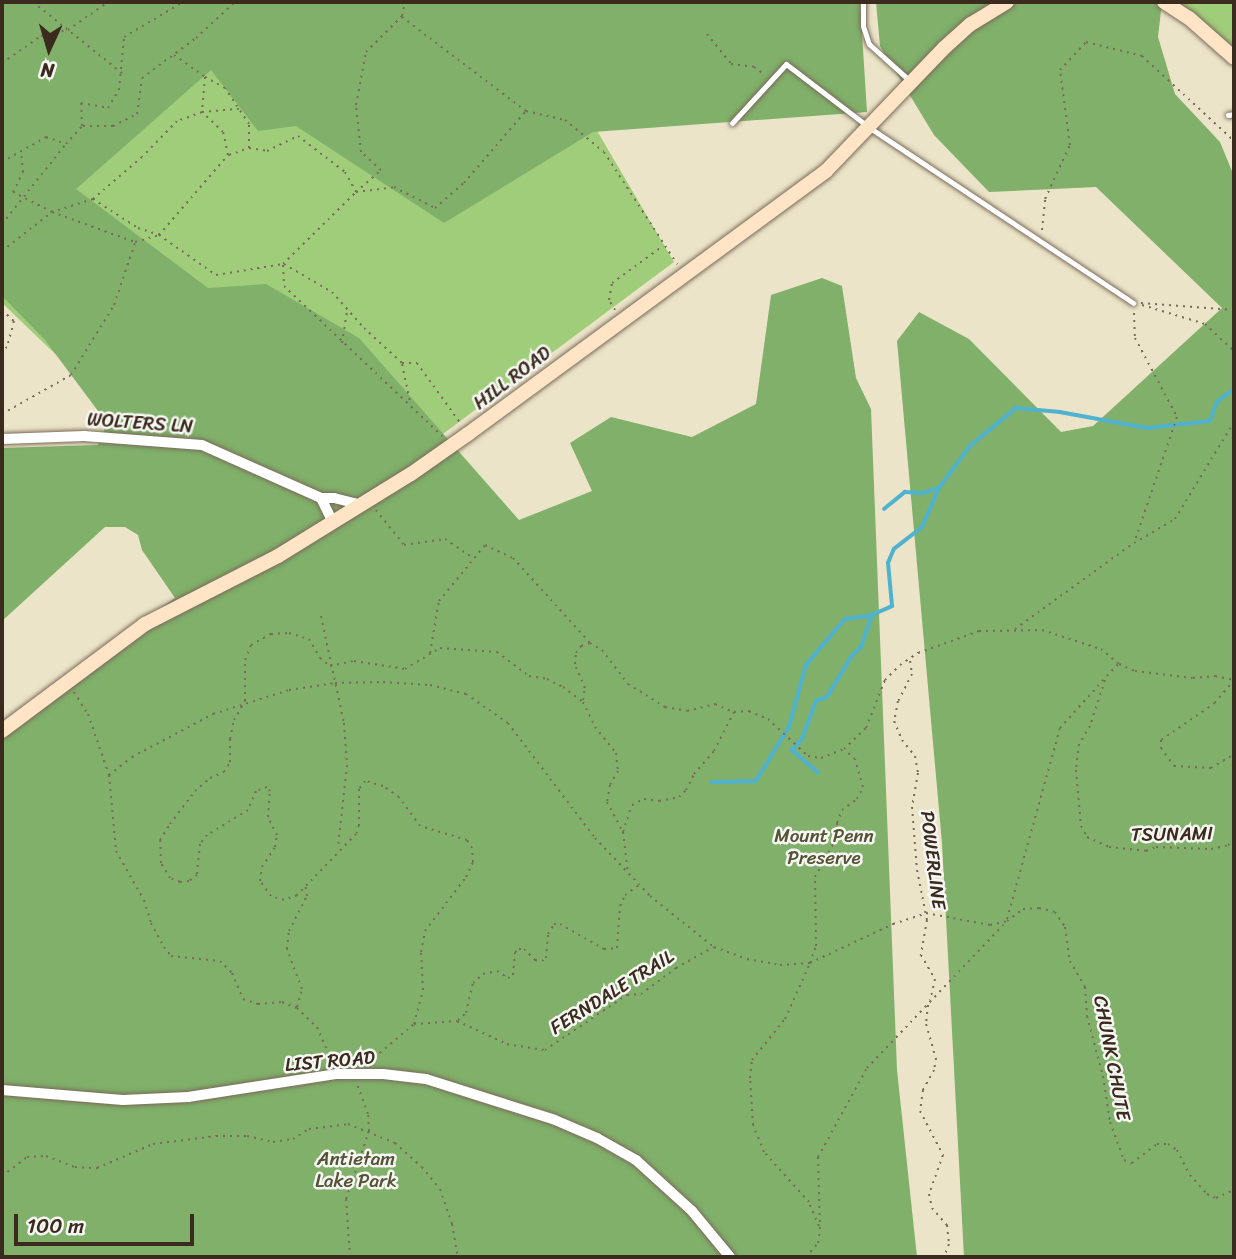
<!DOCTYPE html>
<html>
<head>
<meta charset="utf-8">
<style>
  body { margin:0 }
  #map { position:relative; width:1236px; height:1259px; overflow:hidden; background:#ece4c8; font-family:Sriracha,sans-serif }
  div>[style] { position:absolute }
  .green>* { inset:0; background:#a0cd7a }
  .forest>* { inset:0; background:#80b06a }
  .stream>* { height:3.5px; margin:-1.75px; padding:0 1.75px; transform-origin:1.75px; border-radius:1.75px; background:#4fb2ce }
  .path>* { height:2px; margin-top:-1px; transform-origin:0; background:repeating-linear-gradient(90deg,#796b5a 0 2px,transparent 0 7px) }
  .roads { filter:drop-shadow(0 0 2px #796b5a) drop-shadow(0 0 2px #796b5a) }
  .lane>* { height:5px; margin:-2.5px; padding:0 2.5px; transform-origin:2.5px; border-radius:2.5px; background:#fff }
  .street>* { height:10px; margin:-5px; padding:0 5px; transform-origin:5px; border-radius:5px; background:#fff }
  .secondary>* { height:14px; margin:-7px; padding:0 7px; transform-origin:7px; border-radius:7px; background:#ffe4c6 }
  span { translate:-50% -50%; white-space:nowrap; text-align:center; line-height:1.15; -webkit-text-stroke:5px #f6f6f2; paint-order:stroke }
  .street-label { font-size:19px; color:#3b2a1e }
  .park-label { font-size:19px; color:#545335 }
  .frame { position:absolute; inset:0; border:4px solid #3b2a1e; pointer-events:none }
  .north { position:absolute; left:14px; top:14px; width:70px; height:70px; -webkit-text-stroke:5px #f6f6f2; paint-order:stroke; rotate:184deg; font-size:19px; font-weight:700; line-height:28px; text-align:center; color:#3b2a1e }
  .north::after { content:''; display:block; margin:auto; width:24px; height:32px; background:#3b2a1e; clip-path:polygon(50% 0,100% 100%,50% 72%,0 100%) }
  .scale { position:absolute; left:14px; top:1214px; width:180px; height:32px; box-sizing:border-box; border:4px solid #3b2a1e; border-top:0; padding-left:9px; font-size:21px; line-height:24px; white-space:nowrap; color:#3b2a1e; -webkit-text-stroke:5px #f6f6f2; paint-order:stroke }
</style>
</head>
<body>
<div id="map">
  <div class="green">
    <div style="clip-path:polygon(2px 2px,596px 129px,674px 262px,381px 480px,262px 552px,2px 303px)"></div>
    <div style="clip-path:polygon(1172px 2px,1234px 2px,1234px 48px,1205px 23px)"></div>
  </div>
  <div class="forest">
    <div style="clip-path:polygon(2px 2px,860px 2px,867px 112px,593px 132px,444px 223px,296px 126px,258px 131px,211px 70px,76px 189px,208px 288px,266px 284px,359px 338px,519px 520px,592px 491px,570px 443px,611px 417px,692px 437px,756px 404px,771px 295px,822px 278px,842px 286px,856px 378px,871px 409px,897px 1070px,917px 1257px,2px 1257px,2px 726px,44px 691px,175px 598px,142px 550px,138px 535px,125px 527px,105px 527px,2px 621px,2px 448px,98px 445px,107px 423px,45px 340px,2px 296px)"></div>
    <div style="clip-path:polygon(876px 2px,1162px 2px,1158px 37px,1175px 94px,1220px 142px,1234px 176px,1234px 1257px,964px 1257px,942px 843px,897px 341px,919px 312px,969px 339px,1061px 432px,1093px 426px,1222px 308px,1096px 187px,989px 192px,934px 135px,880px 46px)"></div>
  </div>
  <div class="stream">
    <div style="left:884px;top:509px;width:27px;rotate:-39deg"></div>
    <div style="left:905px;top:492px;width:18px;rotate:3deg"></div>
    <div style="left:923px;top:493px;width:16px;rotate:-18deg"></div>
    <div style="left:818px;top:773px;width:35px;rotate:-139deg"></div>
    <div style="left:792px;top:750px;width:15px;rotate:-48deg"></div>
    <div style="left:802px;top:739px;width:40px;rotate:-69.8deg"></div>
    <div style="left:816px;top:701px;width:12px;rotate:-20deg"></div>
    <div style="left:827px;top:697px;width:47px;rotate:-59deg"></div>
    <div style="left:851px;top:657px;width:14px;rotate:-45deg"></div>
    <div style="left:861px;top:647px;width:34px;rotate:-71deg"></div>
    <div style="left:872px;top:615px;width:22px;rotate:-24deg"></div>
    <div style="left:892px;top:606px;width:43px;rotate:-95.3deg"></div>
    <div style="left:888px;top:563px;width:15px;rotate:-67deg"></div>
    <div style="left:894px;top:549px;width:36px;rotate:-38deg"></div>
    <div style="left:922px;top:527px;width:43px;rotate:-66.4deg"></div>
    <div style="left:939px;top:488px;width:52px;rotate:-53.6deg"></div>
    <div style="left:970px;top:446px;width:60px;rotate:-39.6deg"></div>
    <div style="left:1016px;top:408px;width:44px;rotate:5.2deg"></div>
    <div style="left:1060px;top:412px;width:88px;rotate:10.4deg"></div>
    <div style="left:1147px;top:428px;width:63px;rotate:-6.3deg"></div>
    <div style="left:1210px;top:421px;width:20px;rotate:-70deg"></div>
    <div style="left:1217px;top:402px;width:21px;rotate:-37deg"></div>
    <div style="left:712px;top:782px;width:44px;rotate:-1.3deg"></div>
    <div style="left:756px;top:781px;width:63px;rotate:-58.6deg"></div>
    <div style="left:789px;top:727px;width:64px;rotate:-74.7deg"></div>
    <div style="left:806px;top:665px;width:60px;rotate:-49.7deg"></div>
    <div style="left:845px;top:619px;width:27px;rotate:-8deg"></div>
  </div>
  <div class="path">
    <div style="left:2px;top:2px;width:10px"></div>
    <div style="left:33px;top:2px;width:114px;rotate:38.6deg"></div>
    <div style="left:402px;top:17px;width:156px;rotate:37.2deg"></div>
    <div style="left:707px;top:34px;width:38px;rotate:51deg"></div>
    <div style="left:731px;top:64px;width:23px;rotate:7deg"></div>
    <div style="left:754px;top:67px;width:14px;rotate:36deg"></div>
    <div style="left:174px;top:55px;width:37px;rotate:35deg"></div>
    <div style="left:2px;top:63px;width:47px;rotate:-34.7deg"></div>
    <div style="left:41px;top:36px;width:28px;rotate:-13deg"></div>
    <div style="left:68px;top:30px;width:49px;rotate:-35deg"></div>
    <div style="left:83px;top:126px;width:30px"></div>
    <div style="left:113px;top:126px;width:27px;rotate:-27deg"></div>
    <div style="left:137px;top:114px;width:36px;rotate:-82deg"></div>
    <div style="left:142px;top:78px;width:67px;rotate:-36.5deg"></div>
    <div style="left:196px;top:38px;width:53px;rotate:-42.7deg"></div>
    <div style="left:249px;top:148px;width:18px;rotate:9deg"></div>
    <div style="left:267px;top:151px;width:34px;rotate:-26deg"></div>
    <div style="left:298px;top:136px;width:59px;rotate:37.5deg"></div>
    <div style="left:345px;top:172px;width:23px;rotate:61deg"></div>
    <div style="left:356px;top:192px;width:33px;rotate:-41deg"></div>
    <div style="left:381px;top:170px;width:27px;rotate:-138deg"></div>
    <div style="left:361px;top:152px;width:47px;rotate:-96.1deg"></div>
    <div style="left:356px;top:105px;width:54px;rotate:-79.3deg"></div>
    <div style="left:366px;top:52px;width:51px;rotate:-45deg"></div>
    <div style="left:402px;top:16px;width:14px;rotate:-78deg"></div>
    <div style="left:229px;top:155px;width:21px;rotate:-19deg"></div>
    <div style="left:249px;top:148px;width:24px;rotate:-90deg"></div>
    <div style="left:249px;top:124px;width:43px;rotate:-123.7deg"></div>
    <div style="left:225px;top:88px;width:23px;rotate:-151deg"></div>
    <div style="left:205px;top:77px;width:35px;rotate:95deg"></div>
    <div style="left:202px;top:112px;width:37px;rotate:-5deg"></div>
    <div style="left:2px;top:162px;width:51px;rotate:-29.6deg"></div>
    <div style="left:46px;top:137px;width:21px;rotate:19deg"></div>
    <div style="left:66px;top:144px;width:24px;rotate:-48deg"></div>
    <div style="left:82px;top:126px;width:23px;rotate:-92deg"></div>
    <div style="left:81px;top:103px;width:27px;rotate:10deg"></div>
    <div style="left:108px;top:108px;width:21px;rotate:-59deg"></div>
    <div style="left:119px;top:90px;width:53px;rotate:-84.6deg"></div>
    <div style="left:124px;top:37px;width:69px;rotate:-30.7deg"></div>
    <div style="left:93px;top:199px;width:54px;rotate:32.8deg"></div>
    <div style="left:138px;top:228px;width:22px;rotate:18deg"></div>
    <div style="left:159px;top:235px;width:70px;rotate:35.1deg"></div>
    <div style="left:216px;top:275px;width:68px;rotate:-9.3deg"></div>
    <div style="left:283px;top:264px;width:103px;rotate:-44.6deg"></div>
    <div style="left:356px;top:192px;width:38px;rotate:-7deg"></div>
    <div style="left:394px;top:187px;width:46px;rotate:27.1deg"></div>
    <div style="left:435px;top:208px;width:38px;rotate:-41deg"></div>
    <div style="left:464px;top:183px;width:95px;rotate:-49.3deg"></div>
    <div style="left:526px;top:111px;width:40px;rotate:13deg"></div>
    <div style="left:565px;top:120px;width:50px;rotate:39.4deg"></div>
    <div style="left:604px;top:152px;width:134px;rotate:56.9deg"></div>
    <div style="left:2px;top:224px;width:101px;rotate:-51.4deg"></div>
    <div style="left:1042px;top:230px;width:31px;rotate:-84deg"></div>
    <div style="left:1045px;top:199px;width:60px;rotate:-65.2deg"></div>
    <div style="left:1070px;top:145px;width:76px;rotate:-97.6deg"></div>
    <div style="left:1060px;top:70px;width:38px;rotate:-47deg"></div>
    <div style="left:1086px;top:42px;width:58px;rotate:14deg"></div>
    <div style="left:1142px;top:56px;width:125px;rotate:42.7deg"></div>
    <div style="left:2px;top:251px;width:63px;rotate:-38deg"></div>
    <div style="left:52px;top:212px;width:88px;rotate:19.9deg"></div>
    <div style="left:135px;top:242px;width:25px;rotate:-16deg"></div>
    <div style="left:159px;top:235px;width:106px;rotate:-49.2deg"></div>
    <div style="left:228px;top:155px;width:24px;rotate:-102deg"></div>
    <div style="left:223px;top:132px;width:29px;rotate:-136deg"></div>
    <div style="left:202px;top:112px;width:27px;rotate:160deg"></div>
    <div style="left:177px;top:121px;width:50px;rotate:134.2deg"></div>
    <div style="left:142px;top:157px;width:65px;rotate:139.4deg"></div>
    <div style="left:93px;top:199px;width:43px;rotate:162.4deg"></div>
    <div style="left:52px;top:212px;width:44px;rotate:-152.9deg"></div>
    <div style="left:13px;top:192px;width:22px;rotate:-63deg"></div>
    <div style="left:23px;top:172px;width:18px;rotate:-96deg"></div>
    <div style="left:284px;top:264px;width:56px;rotate:30.3deg"></div>
    <div style="left:332px;top:292px;width:48px;rotate:48.4deg"></div>
    <div style="left:364px;top:328px;width:52px;rotate:42.6deg"></div>
    <div style="left:402px;top:363px;width:15px"></div>
    <div style="left:417px;top:363px;width:75px;rotate:54.2deg"></div>
    <div style="left:283px;top:265px;width:21px;rotate:87deg"></div>
    <div style="left:284px;top:286px;width:218px;rotate:43.5deg"></div>
    <div style="left:1141px;top:303px;width:93px;rotate:4.3deg"></div>
    <div style="left:1142px;top:305px;width:66px;rotate:16.8deg"></div>
    <div style="left:1205px;top:324px;width:40px;rotate:43deg"></div>
    <div style="left:2px;top:310px;width:16px;rotate:43deg"></div>
    <div style="left:14px;top:321px;width:27px;rotate:105deg"></div>
    <div style="left:7px;top:347px;width:6px;rotate:141deg"></div>
    <div style="left:615px;top:310px;width:12px;rotate:-121deg"></div>
    <div style="left:609px;top:300px;width:17px;rotate:-80deg"></div>
    <div style="left:612px;top:283px;width:63px;rotate:-36deg"></div>
    <div style="left:1134px;top:313px;width:25px;rotate:88deg"></div>
    <div style="left:1135px;top:338px;width:89px;rotate:62deg"></div>
    <div style="left:1177px;top:417px;width:133px;rotate:108.8deg"></div>
    <div style="left:342px;top:343px;width:33px;rotate:-81deg"></div>
    <div style="left:402px;top:364px;width:40px;rotate:78deg"></div>
    <div style="left:2px;top:414px;width:79px;rotate:-29.5deg"></div>
    <div style="left:71px;top:375px;width:82px;rotate:-58.4deg"></div>
    <div style="left:114px;top:305px;width:65px;rotate:-71.3deg"></div>
    <div style="left:376px;top:510px;width:45px;rotate:51.3deg"></div>
    <div style="left:404px;top:545px;width:41px;rotate:-8.3deg"></div>
    <div style="left:445px;top:539px;width:34px;rotate:34deg"></div>
    <div style="left:321px;top:616px;width:109px;rotate:77.9deg"></div>
    <div style="left:344px;top:723px;width:42px;rotate:85.9deg"></div>
    <div style="left:347px;top:765px;width:83px;rotate:96.2deg"></div>
    <div style="left:1015px;top:629px;width:147px;rotate:-35.9deg"></div>
    <div style="left:1134px;top:543px;width:48px;rotate:-30.3deg"></div>
    <div style="left:1175px;top:519px;width:114px;rotate:-58.7deg"></div>
    <div style="left:430px;top:653px;width:53px;rotate:-80.2deg"></div>
    <div style="left:439px;top:601px;width:72px;rotate:-50.6deg"></div>
    <div style="left:485px;top:545px;width:31px;rotate:25deg"></div>
    <div style="left:513px;top:558px;width:115px;rotate:47.8deg"></div>
    <div style="left:910px;top:661px;width:13px;rotate:81deg"></div>
    <div style="left:912px;top:674px;width:30px;rotate:117deg"></div>
    <div style="left:898px;top:701px;width:20px;rotate:101deg"></div>
    <div style="left:894px;top:721px;width:21px;rotate:67deg"></div>
    <div style="left:902px;top:740px;width:21px;rotate:51deg"></div>
    <div style="left:915px;top:756px;width:17px;rotate:80deg"></div>
    <div style="left:918px;top:773px;width:35px;rotate:100deg"></div>
    <div style="left:912px;top:807px;width:63px;rotate:85.5deg"></div>
    <div style="left:917px;top:870px;width:51px;rotate:78.7deg"></div>
    <div style="left:927px;top:920px;width:36px;rotate:100deg"></div>
    <div style="left:921px;top:955px;width:28px;rotate:60deg"></div>
    <div style="left:935px;top:979px;width:22px;rotate:103deg"></div>
    <div style="left:1107px;top:676px;width:16px;rotate:-47deg"></div>
    <div style="left:1105px;top:680px;width:48px;rotate:108.1deg"></div>
    <div style="left:1090px;top:726px;width:21px;rotate:121deg"></div>
    <div style="left:1079px;top:744px;width:26px;rotate:97deg"></div>
    <div style="left:1076px;top:770px;width:56px;rotate:84.9deg"></div>
    <div style="left:1081px;top:826px;width:13px;rotate:61deg"></div>
    <div style="left:1087px;top:837px;width:24px;rotate:24deg"></div>
    <div style="left:1109px;top:847px;width:37px;rotate:6deg"></div>
    <div style="left:1146px;top:851px;width:11px;rotate:-22deg"></div>
    <div style="left:1156px;top:847px;width:55px;rotate:2.1deg"></div>
    <div style="left:1211px;top:849px;width:17px;rotate:-13deg"></div>
    <div style="left:1228px;top:845px;width:8px;rotate:-40deg"></div>
    <div style="left:1234px;top:680px;width:30px;rotate:130deg"></div>
    <div style="left:1215px;top:703px;width:65px;rotate:145.6deg"></div>
    <div style="left:1161px;top:740px;width:8px;rotate:90deg"></div>
    <div style="left:1161px;top:748px;width:22px;rotate:54deg"></div>
    <div style="left:1174px;top:766px;width:37px;rotate:3deg"></div>
    <div style="left:1211px;top:768px;width:27px;rotate:-31deg"></div>
    <div style="left:74px;top:692px;width:26px;rotate:58deg"></div>
    <div style="left:88px;top:714px;width:65px;rotate:71deg"></div>
    <div style="left:109px;top:775px;width:76px;rotate:84.7deg"></div>
    <div style="left:116px;top:851px;width:56px;rotate:60.3deg"></div>
    <div style="left:144px;top:900px;width:24px;rotate:73deg"></div>
    <div style="left:151px;top:923px;width:27px;rotate:62deg"></div>
    <div style="left:164px;top:947px;width:11px;rotate:52deg"></div>
    <div style="left:171px;top:956px;width:49px;rotate:5.8deg"></div>
    <div style="left:220px;top:961px;width:17px;rotate:45deg"></div>
    <div style="left:232px;top:973px;width:28px;rotate:67deg"></div>
    <div style="left:243px;top:999px;width:16px;rotate:18deg"></div>
    <div style="left:258px;top:1004px;width:24px;rotate:-5deg"></div>
    <div style="left:282px;top:1002px;width:16px;rotate:22deg"></div>
    <div style="left:297px;top:1008px;width:28px;rotate:44deg"></div>
    <div style="left:317px;top:1027px;width:40px;rotate:66.6deg"></div>
    <div style="left:583px;top:700px;width:12px;rotate:-81deg"></div>
    <div style="left:585px;top:688px;width:26px;rotate:-113deg"></div>
    <div style="left:575px;top:664px;width:11px;rotate:-85deg"></div>
    <div style="left:576px;top:653px;width:9px;rotate:-54deg"></div>
    <div style="left:581px;top:646px;width:9px;rotate:-18deg"></div>
    <div style="left:590px;top:643px;width:14px;rotate:30deg"></div>
    <div style="left:602px;top:650px;width:43px;rotate:52.6deg"></div>
    <div style="left:628px;top:684px;width:44px;rotate:31.9deg"></div>
    <div style="left:665px;top:707px;width:22px;rotate:10deg"></div>
    <div style="left:687px;top:711px;width:29px;rotate:-14deg"></div>
    <div style="left:715px;top:704px;width:20px;rotate:24deg"></div>
    <div style="left:109px;top:775px;width:29px;rotate:-38deg"></div>
    <div style="left:132px;top:757px;width:92px;rotate:-28deg"></div>
    <div style="left:213px;top:714px;width:80px;rotate:-17.5deg"></div>
    <div style="left:289px;top:690px;width:47px;rotate:-8.7deg"></div>
    <div style="left:335px;top:683px;width:48px;rotate:-1.2deg"></div>
    <div style="left:383px;top:682px;width:47px;rotate:3.7deg"></div>
    <div style="left:430px;top:685px;width:37px;rotate:14deg"></div>
    <div style="left:466px;top:694px;width:51px;rotate:34.6deg"></div>
    <div style="left:508px;top:723px;width:144px;rotate:52.9deg"></div>
    <div style="left:595px;top:838px;width:80px;rotate:46.5deg"></div>
    <div style="left:650px;top:896px;width:82px;rotate:38.6deg"></div>
    <div style="left:714px;top:947px;width:35px;rotate:20deg"></div>
    <div style="left:747px;top:959px;width:34px;rotate:10deg"></div>
    <div style="left:780px;top:965px;width:30px;rotate:-4deg"></div>
    <div style="left:810px;top:963px;width:92px;rotate:-25.2deg"></div>
    <div style="left:893px;top:924px;width:35px;rotate:-18deg"></div>
    <div style="left:926px;top:913px;width:65px;rotate:10.6deg"></div>
    <div style="left:990px;top:925px;width:17px;rotate:-13deg"></div>
    <div style="left:1007px;top:921px;width:20px;rotate:-37deg"></div>
    <div style="left:1023px;top:909px;width:16px;rotate:-4deg"></div>
    <div style="left:1039px;top:908px;width:16px;rotate:14deg"></div>
    <div style="left:1055px;top:912px;width:18px;rotate:56deg"></div>
    <div style="left:1065px;top:927px;width:34px;rotate:82deg"></div>
    <div style="left:1070px;top:961px;width:30px;rotate:60deg"></div>
    <div style="left:1085px;top:987px;width:29px;rotate:86deg"></div>
    <div style="left:1087px;top:1016px;width:62px;rotate:75.1deg"></div>
    <div style="left:1103px;top:1076px;width:47px;rotate:81.3deg"></div>
    <div style="left:1110px;top:1122px;width:40px;rotate:69.8deg"></div>
    <div style="left:1124px;top:1160px;width:9px;rotate:21deg"></div>
    <div style="left:1132px;top:1163px;width:31px;rotate:-37deg"></div>
    <div style="left:1157px;top:1144px;width:11px"></div>
    <div style="left:1168px;top:1144px;width:11px;rotate:34deg"></div>
    <div style="left:1177px;top:1150px;width:28px;rotate:63deg"></div>
    <div style="left:1190px;top:1175px;width:25px;rotate:48deg"></div>
    <div style="left:1207px;top:1194px;width:10px;rotate:24deg"></div>
    <div style="left:1216px;top:1198px;width:20px;rotate:-24deg"></div>
    <div style="left:623px;top:832px;width:28px;rotate:-72deg"></div>
    <div style="left:632px;top:805px;width:13px;rotate:-27deg"></div>
    <div style="left:644px;top:799px;width:15px;rotate:8deg"></div>
    <div style="left:659px;top:801px;width:20px;rotate:-11deg"></div>
    <div style="left:679px;top:797px;width:10px;rotate:-45deg"></div>
    <div style="left:686px;top:790px;width:18px;rotate:-63deg"></div>
    <div style="left:694px;top:774px;width:30px;rotate:-49deg"></div>
    <div style="left:714px;top:751px;width:44px;rotate:-62.9deg"></div>
    <div style="left:734px;top:712px;width:15px;rotate:-4deg"></div>
    <div style="left:749px;top:711px;width:21px;rotate:23deg"></div>
    <div style="left:768px;top:719px;width:54px;rotate:42.8deg"></div>
    <div style="left:808px;top:756px;width:13px;rotate:9deg"></div>
    <div style="left:821px;top:758px;width:25px;rotate:-21deg"></div>
    <div style="left:844px;top:749px;width:30px;rotate:-44deg"></div>
    <div style="left:866px;top:728px;width:52px;rotate:-68.4deg"></div>
    <div style="left:885px;top:680px;width:21px;rotate:-45deg"></div>
    <div style="left:900px;top:665px;width:22px;rotate:-34deg"></div>
    <div style="left:918px;top:653px;width:65px;rotate:-19.8deg"></div>
    <div style="left:979px;top:631px;width:63px;rotate:-0.9deg"></div>
    <div style="left:1042px;top:630px;width:62px;rotate:17.9deg"></div>
    <div style="left:1101px;top:649px;width:23px;rotate:40deg"></div>
    <div style="left:1119px;top:664px;width:17px;rotate:24deg"></div>
    <div style="left:1135px;top:671px;width:58px;rotate:6.9deg"></div>
    <div style="left:1193px;top:678px;width:22px;rotate:-5deg"></div>
    <div style="left:1215px;top:676px;width:19px;rotate:12deg"></div>
    <div style="left:1007px;top:919px;width:198px;rotate:-74.5deg"></div>
    <div style="left:1060px;top:728px;width:69px;rotate:-48deg"></div>
    <div style="left:928px;top:1005px;width:19px;rotate:96deg"></div>
    <div style="left:926px;top:1024px;width:35px;rotate:74deg"></div>
    <div style="left:936px;top:1058px;width:12px;rotate:99deg"></div>
    <div style="left:934px;top:1070px;width:23px;rotate:119deg"></div>
    <div style="left:923px;top:1090px;width:21px;rotate:98deg"></div>
    <div style="left:920px;top:1111px;width:50px;rotate:62.4deg"></div>
    <div style="left:943px;top:1155px;width:41px;rotate:109.7deg"></div>
    <div style="left:929px;top:1194px;width:14px;rotate:78deg"></div>
    <div style="left:932px;top:1208px;width:23px;rotate:49deg"></div>
    <div style="left:947px;top:1225px;width:19px;rotate:84deg"></div>
    <div style="left:949px;top:1244px;width:14px;rotate:111deg"></div>
    <div style="left:297px;top:1007px;width:19px;rotate:-74deg"></div>
    <div style="left:302px;top:989px;width:43px;rotate:-110.6deg"></div>
    <div style="left:287px;top:949px;width:18px;rotate:-84deg"></div>
    <div style="left:289px;top:931px;width:39px;rotate:-63deg"></div>
    <div style="left:307px;top:896px;width:12px;rotate:-99deg"></div>
    <div style="left:458px;top:1020px;width:11px;rotate:-41deg"></div>
    <div style="left:466px;top:1013px;width:31px;rotate:-77deg"></div>
    <div style="left:473px;top:983px;width:13px;rotate:-42deg"></div>
    <div style="left:483px;top:974px;width:14px;rotate:-12deg"></div>
    <div style="left:497px;top:971px;width:13px;rotate:32deg"></div>
    <div style="left:508px;top:978px;width:6px;rotate:-31deg"></div>
    <div style="left:513px;top:975px;width:23px;rotate:-85deg"></div>
    <div style="left:515px;top:952px;width:5px;rotate:-37deg"></div>
    <div style="left:519px;top:949px;width:5px"></div>
    <div style="left:524px;top:949px;width:16px;rotate:45deg"></div>
    <div style="left:535px;top:960px;width:7px;rotate:8deg"></div>
    <div style="left:542px;top:961px;width:5px;rotate:-37deg"></div>
    <div style="left:546px;top:958px;width:24px;rotate:-85deg"></div>
    <div style="left:548px;top:934px;width:12px;rotate:-59deg"></div>
    <div style="left:554px;top:924px;width:6px"></div>
    <div style="left:560px;top:924px;width:51px;rotate:29.6deg"></div>
    <div style="left:604px;top:949px;width:13px;rotate:-4deg"></div>
    <div style="left:617px;top:948px;width:42px;rotate:-85.9deg"></div>
    <div style="left:620px;top:906px;width:12px;rotate:-66deg"></div>
    <div style="left:625px;top:895px;width:17px;rotate:-36deg"></div>
    <div style="left:414px;top:1024px;width:35px;rotate:-75deg"></div>
    <div style="left:423px;top:990px;width:38px;rotate:-93deg"></div>
    <div style="left:421px;top:952px;width:21px;rotate:-79deg"></div>
    <div style="left:425px;top:931px;width:68px;rotate:-52.8deg"></div>
    <div style="left:466px;top:877px;width:17px;rotate:-65deg"></div>
    <div style="left:473px;top:862px;width:14px;rotate:-94deg"></div>
    <div style="left:472px;top:848px;width:9px;rotate:-122deg"></div>
    <div style="left:467px;top:840px;width:49px;rotate:-163.4deg"></div>
    <div style="left:420px;top:826px;width:36px;rotate:-126deg"></div>
    <div style="left:399px;top:797px;width:19px;rotate:-145deg"></div>
    <div style="left:383px;top:786px;width:19px;rotate:-164deg"></div>
    <div style="left:365px;top:781px;width:10px;rotate:127deg"></div>
    <div style="left:359px;top:789px;width:36px;rotate:90deg"></div>
    <div style="left:359px;top:825px;width:9px;rotate:108deg"></div>
    <div style="left:356px;top:834px;width:85px;rotate:134deg"></div>
    <div style="left:297px;top:895px;width:14px;rotate:159deg"></div>
    <div style="left:284px;top:900px;width:14px;rotate:-163deg"></div>
    <div style="left:271px;top:896px;width:19px;rotate:-126deg"></div>
    <div style="left:260px;top:881px;width:14px;rotate:-82deg"></div>
    <div style="left:262px;top:867px;width:24px;rotate:-57deg"></div>
    <div style="left:275px;top:847px;width:12px;rotate:-81deg"></div>
    <div style="left:277px;top:835px;width:20px;rotate:-117deg"></div>
    <div style="left:268px;top:817px;width:26px;rotate:-86deg"></div>
    <div style="left:270px;top:791px;width:5px;rotate:-127deg"></div>
    <div style="left:267px;top:787px;width:12px;rotate:160deg"></div>
    <div style="left:256px;top:791px;width:21px;rotate:113deg"></div>
    <div style="left:248px;top:810px;width:48px;rotate:148.6deg"></div>
    <div style="left:207px;top:835px;width:11px;rotate:128deg"></div>
    <div style="left:200px;top:844px;width:31px;rotate:96deg"></div>
    <div style="left:197px;top:875px;width:10px;rotate:143deg"></div>
    <div style="left:189px;top:881px;width:9px;rotate:174deg"></div>
    <div style="left:180px;top:882px;width:11px;rotate:-158deg"></div>
    <div style="left:170px;top:878px;width:17px;rotate:-121deg"></div>
    <div style="left:161px;top:863px;width:23px;rotate:-92deg"></div>
    <div style="left:160px;top:840px;width:19px;rotate:-58deg"></div>
    <div style="left:170px;top:824px;width:41px;rotate:-52.9deg"></div>
    <div style="left:195px;top:791px;width:20px;rotate:-41deg"></div>
    <div style="left:210px;top:778px;width:15px;rotate:-23deg"></div>
    <div style="left:224px;top:772px;width:12px;rotate:-59deg"></div>
    <div style="left:230px;top:762px;width:23px;rotate:-90deg"></div>
    <div style="left:230px;top:739px;width:19px;rotate:-78deg"></div>
    <div style="left:234px;top:720px;width:22px;rotate:-60deg"></div>
    <div style="left:245px;top:701px;width:41px;rotate:-90deg"></div>
    <div style="left:245px;top:660px;width:16px;rotate:-68deg"></div>
    <div style="left:251px;top:645px;width:23px;rotate:-29deg"></div>
    <div style="left:271px;top:634px;width:18px;rotate:-3deg"></div>
    <div style="left:289px;top:633px;width:21px;rotate:17deg"></div>
    <div style="left:309px;top:639px;width:22px;rotate:60deg"></div>
    <div style="left:320px;top:658px;width:13px;rotate:39deg"></div>
    <div style="left:330px;top:666px;width:25px;rotate:-12deg"></div>
    <div style="left:354px;top:661px;width:52px;rotate:8.9deg"></div>
    <div style="left:405px;top:669px;width:41px;rotate:-31deg"></div>
    <div style="left:440px;top:648px;width:57px;rotate:4deg"></div>
    <div style="left:497px;top:652px;width:40px;rotate:37deg"></div>
    <div style="left:529px;top:676px;width:18px;rotate:9deg"></div>
    <div style="left:547px;top:679px;width:18px;rotate:27deg"></div>
    <div style="left:563px;top:687px;width:25px;rotate:37deg"></div>
    <div style="left:583px;top:702px;width:28px;rotate:64deg"></div>
    <div style="left:595px;top:727px;width:33px;rotate:51deg"></div>
    <div style="left:616px;top:753px;width:18px;rotate:84deg"></div>
    <div style="left:618px;top:771px;width:16px;rotate:120deg"></div>
    <div style="left:610px;top:785px;width:17px;rotate:100deg"></div>
    <div style="left:607px;top:802px;width:34px;rotate:62deg"></div>
    <div style="left:623px;top:832px;width:41px;rotate:83deg"></div>
    <div style="left:369px;top:1062px;width:59px;rotate:-40.2deg"></div>
    <div style="left:414px;top:1024px;width:43px;rotate:-4deg"></div>
    <div style="left:457px;top:1021px;width:55px;rotate:24.7deg"></div>
    <div style="left:507px;top:1044px;width:38px;rotate:9deg"></div>
    <div style="left:545px;top:1050px;width:99px;rotate:-33.9deg"></div>
    <div style="left:627px;top:995px;width:14px;rotate:-4deg"></div>
    <div style="left:641px;top:994px;width:44px;rotate:-36.6deg"></div>
    <div style="left:676px;top:968px;width:43px;rotate:-28.9deg"></div>
    <div style="left:2px;top:1176px;width:31px;rotate:-37deg"></div>
    <div style="left:27px;top:1157px;width:19px;rotate:-3deg"></div>
    <div style="left:46px;top:1156px;width:31px;rotate:21deg"></div>
    <div style="left:75px;top:1167px;width:22px;rotate:3deg"></div>
    <div style="left:97px;top:1168px;width:61px;rotate:-23.2deg"></div>
    <div style="left:153px;top:1144px;width:64px;rotate:-7.2deg"></div>
    <div style="left:216px;top:1136px;width:31px"></div>
    <div style="left:247px;top:1136px;width:27px;rotate:13deg"></div>
    <div style="left:273px;top:1142px;width:20px;rotate:-9deg"></div>
    <div style="left:293px;top:1139px;width:19px;rotate:-32deg"></div>
    <div style="left:309px;top:1129px;width:39px;rotate:-7deg"></div>
    <div style="left:348px;top:1124px;width:51px;rotate:22deg"></div>
    <div style="left:395px;top:1143px;width:36px;rotate:42deg"></div>
    <div style="left:422px;top:1167px;width:28px;rotate:51deg"></div>
    <div style="left:440px;top:1189px;width:37px;rotate:71deg"></div>
    <div style="left:452px;top:1224px;width:34px;rotate:80deg"></div>
    <div style="left:819px;top:1226px;width:26px;rotate:-113deg"></div>
    <div style="left:809px;top:1202px;width:67px;rotate:-132deg"></div>
    <div style="left:764px;top:1152px;width:29px;rotate:-112deg"></div>
    <div style="left:753px;top:1125px;width:47px;rotate:-93.7deg"></div>
    <div style="left:750px;top:1078px;width:18px;rotate:-84deg"></div>
    <div style="left:752px;top:1060px;width:53px;rotate:-51.2deg"></div>
    <div style="left:785px;top:1019px;width:61px;rotate:-65.9deg"></div>
    <div style="left:810px;top:963px;width:18px;rotate:-71deg"></div>
    <div style="left:816px;top:946px;width:69px;rotate:-90.8deg"></div>
    <div style="left:815px;top:877px;width:43px;rotate:-61.1deg"></div>
    <div style="left:836px;top:839px;width:16px;rotate:-86deg"></div>
    <div style="left:837px;top:823px;width:14px;rotate:-69deg"></div>
    <div style="left:842px;top:810px;width:19px;rotate:-36deg"></div>
    <div style="left:857px;top:799px;width:13px;rotate:-63deg"></div>
    <div style="left:863px;top:787px;width:29px;rotate:-106deg"></div>
    <div style="left:855px;top:759px;width:12px;rotate:-138deg"></div>
    <div style="left:820px;top:1229px;width:72px;rotate:-91.6deg"></div>
    <div style="left:818px;top:1157px;width:102px;rotate:-61.2deg"></div>
    <div style="left:867px;top:1068px;width:200px;rotate:-46.4deg"></div>
    <div style="left:350px;top:1257px;width:58px;rotate:-93.9deg"></div>
    <div style="left:346px;top:1199px;width:72px;rotate:-71.3deg"></div>
    <div style="left:369px;top:1131px;width:17px;rotate:-93deg"></div>
    <div style="left:368px;top:1114px;width:30px;rotate:-110deg"></div>
    <div style="left:806px;top:1257px;width:18px;rotate:-49deg"></div>
    <div style="left:818px;top:1243px;width:12px;rotate:-81deg"></div>
  </div>
  <div class="roads">
    <div class="lane">
      <div style="left:863px;top:2px;width:24px;rotate:90deg"></div>
      <div style="left:863px;top:26px;width:19px;rotate:72deg"></div>
      <div style="left:869px;top:44px;width:54px;rotate:42deg"></div>
      <div style="left:1228px;top:115px;width:6px;rotate:-9deg"></div>
      <div style="left:732px;top:123px;width:80px;rotate:-47.5deg"></div>
      <div style="left:786px;top:64px;width:106px;rotate:37.3deg"></div>
      <div style="left:870px;top:128px;width:316px;rotate:33.6deg"></div>
    </div>
    <div class="street">
      <div style="left:2px;top:439px;width:82px;rotate:-2.1deg"></div>
      <div style="left:84px;top:436px;width:118px;rotate:4.4deg"></div>
      <div style="left:202px;top:445px;width:130px;rotate:24deg"></div>
      <div style="left:321px;top:498px;width:28px;rotate:64deg"></div>
      <div style="left:321px;top:498px;width:13px"></div>
      <div style="left:334px;top:498px;width:29px;rotate:14deg"></div>
      <div style="left:2px;top:1090px;width:121px;rotate:4.7deg"></div>
      <div style="left:123px;top:1100px;width:65px;rotate:-2.6deg"></div>
      <div style="left:188px;top:1097px;width:151px;rotate:-8.8deg"></div>
      <div style="left:337px;top:1074px;width:46px"></div>
      <div style="left:383px;top:1074px;width:43px;rotate:6.6deg"></div>
      <div style="left:426px;top:1079px;width:135px;rotate:17.6deg"></div>
      <div style="left:555px;top:1120px;width:46px;rotate:23.2deg"></div>
      <div style="left:597px;top:1138px;width:45px;rotate:29.4deg"></div>
      <div style="left:636px;top:1160px;width:76px;rotate:42.3deg"></div>
      <div style="left:692px;top:1211px;width:60px;rotate:50.4deg"></div>
    </div>
    <div class="secondary">
      <div style="left:1164px;top:2px;width:30px;rotate:33deg"></div>
      <div style="left:1189px;top:18px;width:60px;rotate:41.6deg"></div>
      <div style="left:2px;top:731px;width:179px;rotate:-36.8deg"></div>
      <div style="left:145px;top:624px;width:149px;rotate:-27.1deg"></div>
      <div style="left:278px;top:556px;width:156px;rotate:-31.7deg"></div>
      <div style="left:411px;top:474px;width:70px;rotate:-35.1deg"></div>
      <div style="left:468px;top:434px;width:444px;rotate:-36.3deg"></div>
      <div style="left:826px;top:171px;width:170px;rotate:-46.2deg"></div>
      <div style="left:944px;top:48px;width:36px;rotate:-42deg"></div>
      <div style="left:971px;top:24px;width:42px;rotate:-31.4deg"></div>
    </div>
  </div>
  <div class="street-label">
    <span style="left:512px;top:378px;rotate:-37deg">HILL ROAD</span>
    <span style="left:140px;top:423px;rotate:4deg">WOLTERS LN</span>
    <span style="left:1172px;top:834px;rotate:-1deg">TSUNAMI</span>
    <span style="left:933px;top:860px;rotate:83deg">POWERLINE</span>
    <span style="left:612px;top:992px;rotate:-32deg">FERNDALE TRAIL</span>
    <span style="left:1112px;top:1058px;rotate:79deg">CHUNK CHUTE</span>
    <span style="left:330px;top:1061px;rotate:-5deg">LIST ROAD</span>
  </div>
  <div class="park-label">
    <span style="left:824px;top:847px">Mount Penn<br>Preserve</span>
    <span style="left:356px;top:1170px">Antietam<br>Lake Park</span>
  </div>
  <div class="frame"></div>
  <div class="north">N</div>
  <div class="scale">100 m</div>
</div>
</body>
</html>
